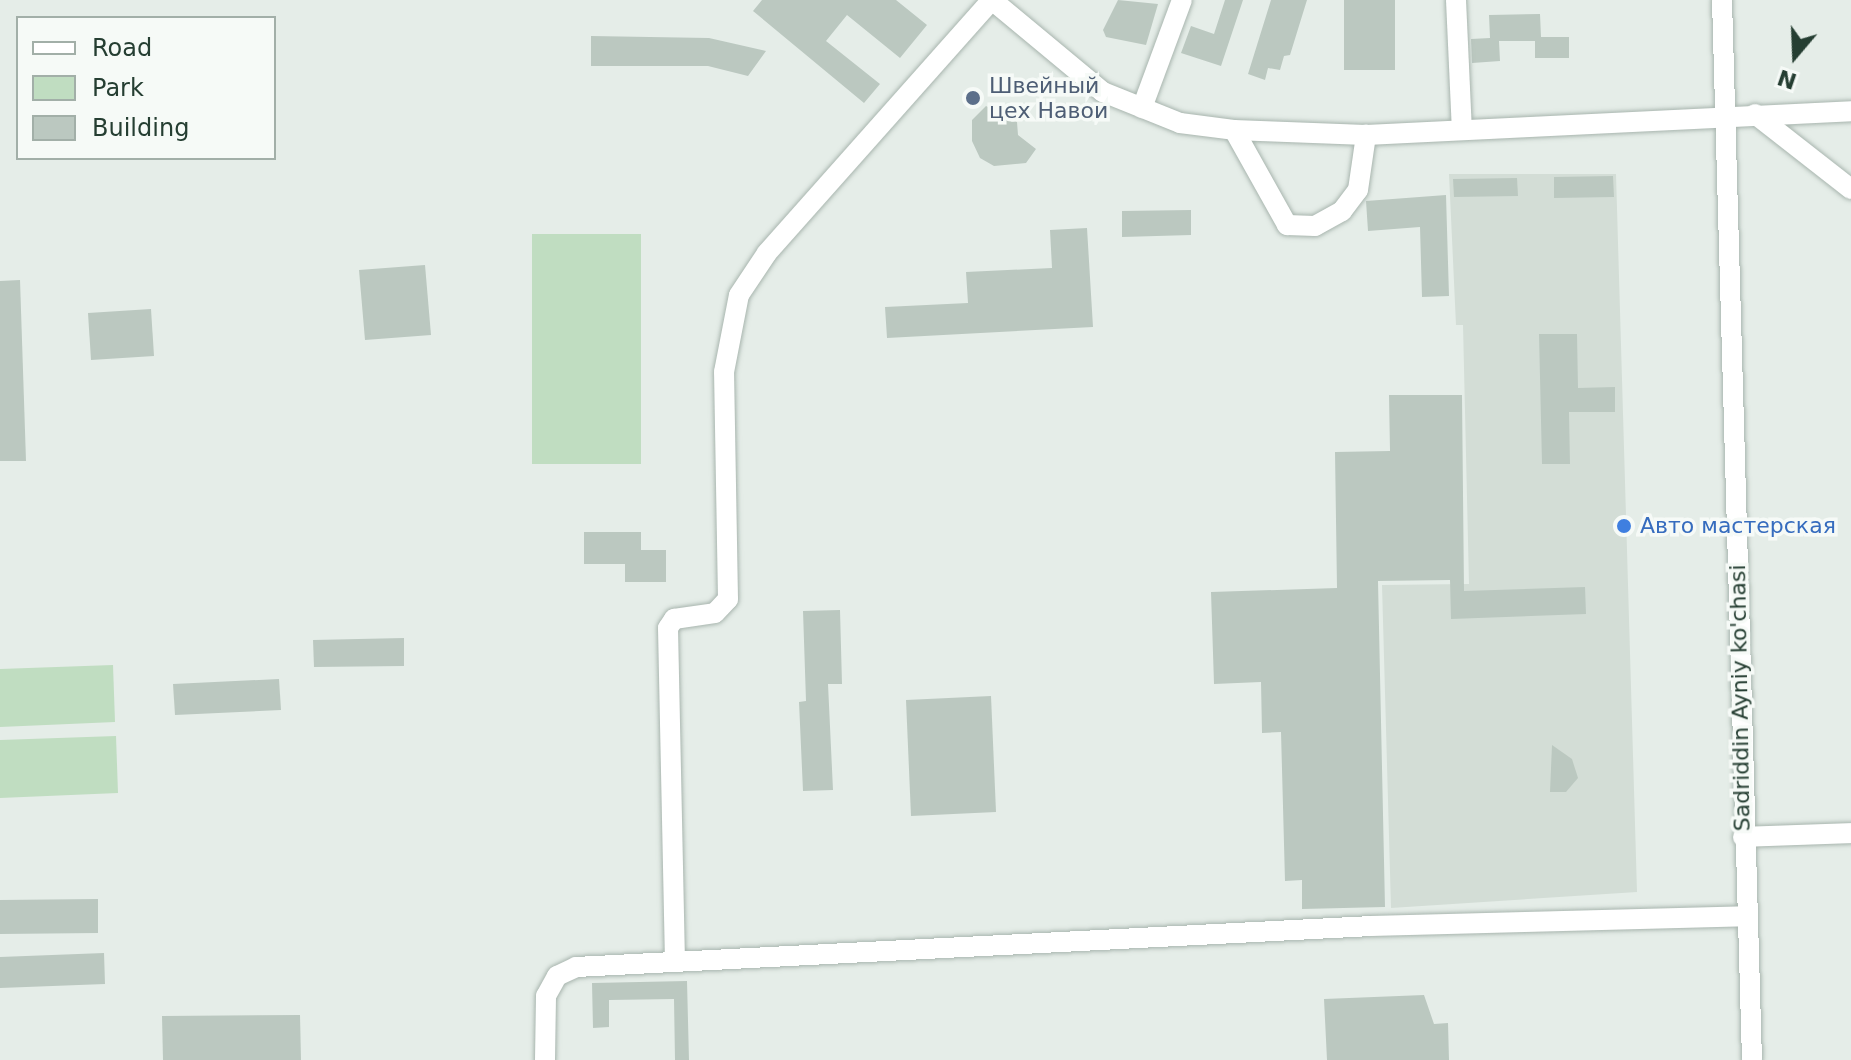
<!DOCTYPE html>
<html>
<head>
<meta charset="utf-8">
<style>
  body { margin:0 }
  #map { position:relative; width:1851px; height:1060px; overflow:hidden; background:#e5ede8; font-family:"DejaVu Sans",sans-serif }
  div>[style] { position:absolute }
  .built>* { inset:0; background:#d3ddd6 }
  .green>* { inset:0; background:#c0ddc1 }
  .building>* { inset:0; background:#bbc8c0 }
  .roads { filter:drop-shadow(0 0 2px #a8b5ae) drop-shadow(0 0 2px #a8b5ae) }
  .minor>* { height:20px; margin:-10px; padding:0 10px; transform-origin:10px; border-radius:10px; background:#fff }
  .dots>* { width:22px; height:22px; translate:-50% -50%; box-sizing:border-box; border:4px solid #f6faf7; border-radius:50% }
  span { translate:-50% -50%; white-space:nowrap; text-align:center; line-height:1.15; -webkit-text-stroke:7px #f6faf7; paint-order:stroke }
  .service-label { font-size:22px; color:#4e5e75 }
  .left { translate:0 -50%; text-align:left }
  .shop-label { font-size:22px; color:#366cbe }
  .street-label { font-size:22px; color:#253e32 }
  .legend { position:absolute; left:16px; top:16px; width:260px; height:144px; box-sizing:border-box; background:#f6faf7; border:2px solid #a2afa8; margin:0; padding:10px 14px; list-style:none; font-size:24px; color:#253e32 }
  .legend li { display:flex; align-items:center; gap:16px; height:40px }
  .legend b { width:40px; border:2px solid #a2afa8 }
  .north { position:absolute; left:1755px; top:16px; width:80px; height:80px; -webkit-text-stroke:6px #f6faf7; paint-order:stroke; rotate:199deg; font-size:22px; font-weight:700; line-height:32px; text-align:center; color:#253e32 }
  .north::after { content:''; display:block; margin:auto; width:28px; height:36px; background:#253e32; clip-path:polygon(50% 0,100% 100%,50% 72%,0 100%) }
</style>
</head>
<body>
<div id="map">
  <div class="built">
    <div style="clip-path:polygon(1449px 174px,1616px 174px,1637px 892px,1391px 908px,1382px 585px,1469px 584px,1463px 325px,1456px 325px)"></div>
  </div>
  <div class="green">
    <div style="clip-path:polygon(532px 234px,641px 234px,641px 464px,532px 464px)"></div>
    <div style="clip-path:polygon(113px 665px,115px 722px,0 727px,0 669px)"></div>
    <div style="clip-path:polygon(116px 736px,118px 793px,0 798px,0 740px)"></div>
  </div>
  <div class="building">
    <div style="clip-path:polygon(762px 0,896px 0,927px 25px,900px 58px,847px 15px,826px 41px,880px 84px,864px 103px,753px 11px)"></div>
    <div style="clip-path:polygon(1118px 0,1158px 4px,1146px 45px,1106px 37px,1103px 30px)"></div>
    <div style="clip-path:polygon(1225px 0,1243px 0,1221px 66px,1181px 53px,1191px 26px,1214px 34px)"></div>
    <div style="clip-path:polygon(1271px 0,1307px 0,1290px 55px,1284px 56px,1280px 70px,1268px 68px,1265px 80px,1248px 74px)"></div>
    <div style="clip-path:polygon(1344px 0,1395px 0,1395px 70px,1344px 70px)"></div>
    <div style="clip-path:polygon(1540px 14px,1541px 37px,1569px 37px,1569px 58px,1535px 58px,1535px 41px,1499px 41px,1500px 61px,1472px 63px,1471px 39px,1490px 38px,1489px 15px)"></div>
    <div style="clip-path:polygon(591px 36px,709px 38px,766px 51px,748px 76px,708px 66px,591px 66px)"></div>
    <div style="clip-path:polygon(986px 106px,1017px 122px,1018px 135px,1036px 149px,1026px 163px,994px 166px,980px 158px,972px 141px,972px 120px)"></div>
    <div style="clip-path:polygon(1613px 176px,1614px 197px,1554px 198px,1554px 177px)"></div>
    <div style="clip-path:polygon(1517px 178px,1518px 196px,1454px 197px,1453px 179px)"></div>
    <div style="clip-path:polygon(1446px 195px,1449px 296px,1422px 297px,1420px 227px,1368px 231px,1366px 201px)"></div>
    <div style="clip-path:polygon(1191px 210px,1191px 235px,1122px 237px,1122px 211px)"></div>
    <div style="clip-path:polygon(1087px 228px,1093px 327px,887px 338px,885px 307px,968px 303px,966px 272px,1052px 268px,1050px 230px)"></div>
    <div style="clip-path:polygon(425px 265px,431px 335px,365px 340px,359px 270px)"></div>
    <div style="clip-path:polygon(20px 280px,26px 461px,0 461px,0 281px)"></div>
    <div style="clip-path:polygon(151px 309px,154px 356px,91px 360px,88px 313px)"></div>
    <div style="clip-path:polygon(1539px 334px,1577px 334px,1578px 388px,1615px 387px,1615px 412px,1569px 412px,1570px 464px,1542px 464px)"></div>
    <div style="clip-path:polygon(1389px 395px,1462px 395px,1464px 591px,1585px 587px,1586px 614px,1451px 619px,1450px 580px,1378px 581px,1385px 907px,1302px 909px,1302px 880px,1285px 881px,1281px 732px,1262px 733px,1261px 682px,1214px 684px,1211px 592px,1337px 588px,1335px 452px,1390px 451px)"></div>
    <div style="clip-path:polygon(584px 532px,641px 532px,641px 550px,666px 550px,666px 582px,625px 582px,625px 564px,584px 564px)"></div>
    <div style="clip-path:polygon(840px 610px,842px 684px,828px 684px,833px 790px,803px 791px,799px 702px,806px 701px,803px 611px)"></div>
    <div style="clip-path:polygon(404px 638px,404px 666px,314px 667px,313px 640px)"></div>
    <div style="clip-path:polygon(279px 679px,281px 710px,175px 715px,173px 684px)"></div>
    <div style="clip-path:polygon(991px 696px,996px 812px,911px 816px,906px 700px)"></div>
    <div style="clip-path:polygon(1552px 745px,1572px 759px,1578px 778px,1566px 792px,1550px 792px)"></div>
    <div style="clip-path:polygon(98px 899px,98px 933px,0 934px,0 900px)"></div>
    <div style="clip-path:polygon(104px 953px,105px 984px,0 988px,0 957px)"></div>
    <div style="clip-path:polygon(687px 981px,689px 1060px,675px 1060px,674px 999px,609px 1000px,609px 1027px,593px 1028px,592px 983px)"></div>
    <div style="clip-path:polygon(1424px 995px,1434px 1024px,1448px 1023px,1449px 1060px,1327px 1060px,1324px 999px)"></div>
    <div style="clip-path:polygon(300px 1015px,301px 1060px,163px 1060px,162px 1016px)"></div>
  </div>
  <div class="roads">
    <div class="minor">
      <div style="left:1456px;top:0;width:130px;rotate:87.4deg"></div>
      <div style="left:1722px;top:0;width:1060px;rotate:88.38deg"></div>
      <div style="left:1142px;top:108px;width:115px;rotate:-69.7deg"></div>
      <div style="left:1755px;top:114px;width:122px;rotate:38deg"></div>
      <div style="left:1234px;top:130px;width:109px;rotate:60.8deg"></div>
      <div style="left:1287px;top:225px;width:28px;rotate:2deg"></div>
      <div style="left:1315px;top:226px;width:31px;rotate:-29deg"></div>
      <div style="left:1342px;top:211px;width:26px;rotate:-53deg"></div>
      <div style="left:1358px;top:190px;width:56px;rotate:-81.7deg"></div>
      <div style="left:1743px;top:837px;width:108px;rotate:-2.1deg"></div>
      <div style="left:675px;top:962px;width:334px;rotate:-91.2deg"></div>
      <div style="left:668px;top:628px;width:11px;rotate:-56deg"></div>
      <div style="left:674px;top:619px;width:41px;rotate:-8.3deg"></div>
      <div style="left:715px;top:613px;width:19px;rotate:-47deg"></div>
      <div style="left:728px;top:599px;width:227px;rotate:-91deg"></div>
      <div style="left:724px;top:372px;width:78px;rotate:-79deg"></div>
      <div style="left:739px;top:295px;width:50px;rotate:-56.3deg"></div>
      <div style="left:767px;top:253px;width:339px;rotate:-48.4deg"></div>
      <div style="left:992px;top:0;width:144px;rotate:39.7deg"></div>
      <div style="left:1103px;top:92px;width:83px;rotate:21.9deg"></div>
      <div style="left:1180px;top:123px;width:54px;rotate:7.4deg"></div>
      <div style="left:1234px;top:130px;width:132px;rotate:2.2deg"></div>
      <div style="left:1366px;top:135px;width:486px;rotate:-2.8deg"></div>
      <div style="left:545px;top:1060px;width:64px;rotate:-89.1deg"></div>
      <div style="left:546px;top:996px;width:23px;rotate:-61deg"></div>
      <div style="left:557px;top:976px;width:21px;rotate:-25deg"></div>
      <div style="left:576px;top:967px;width:796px;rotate:-2.95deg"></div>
      <div style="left:1371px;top:926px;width:375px;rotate:-1.5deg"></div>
    </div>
  </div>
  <div class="dots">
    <div style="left:973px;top:98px;background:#5c6f8a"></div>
    <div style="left:1624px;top:526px;background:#3f7fe0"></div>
  </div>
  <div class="service-label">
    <span class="left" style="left:989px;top:98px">Швейный<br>цех Навои</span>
  </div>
  <div class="shop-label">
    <span class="left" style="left:1640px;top:526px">Авто мастерская</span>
  </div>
  <div class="street-label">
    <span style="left:1740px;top:698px;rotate:-91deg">Sadriddin Ayniy ko'chasi</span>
  </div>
  <ul class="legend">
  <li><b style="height:10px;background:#fff"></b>Road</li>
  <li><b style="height:22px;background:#c0ddc1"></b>Park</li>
  <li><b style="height:22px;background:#bbc8c0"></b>Building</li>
  </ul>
  <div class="north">N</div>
</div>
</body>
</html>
